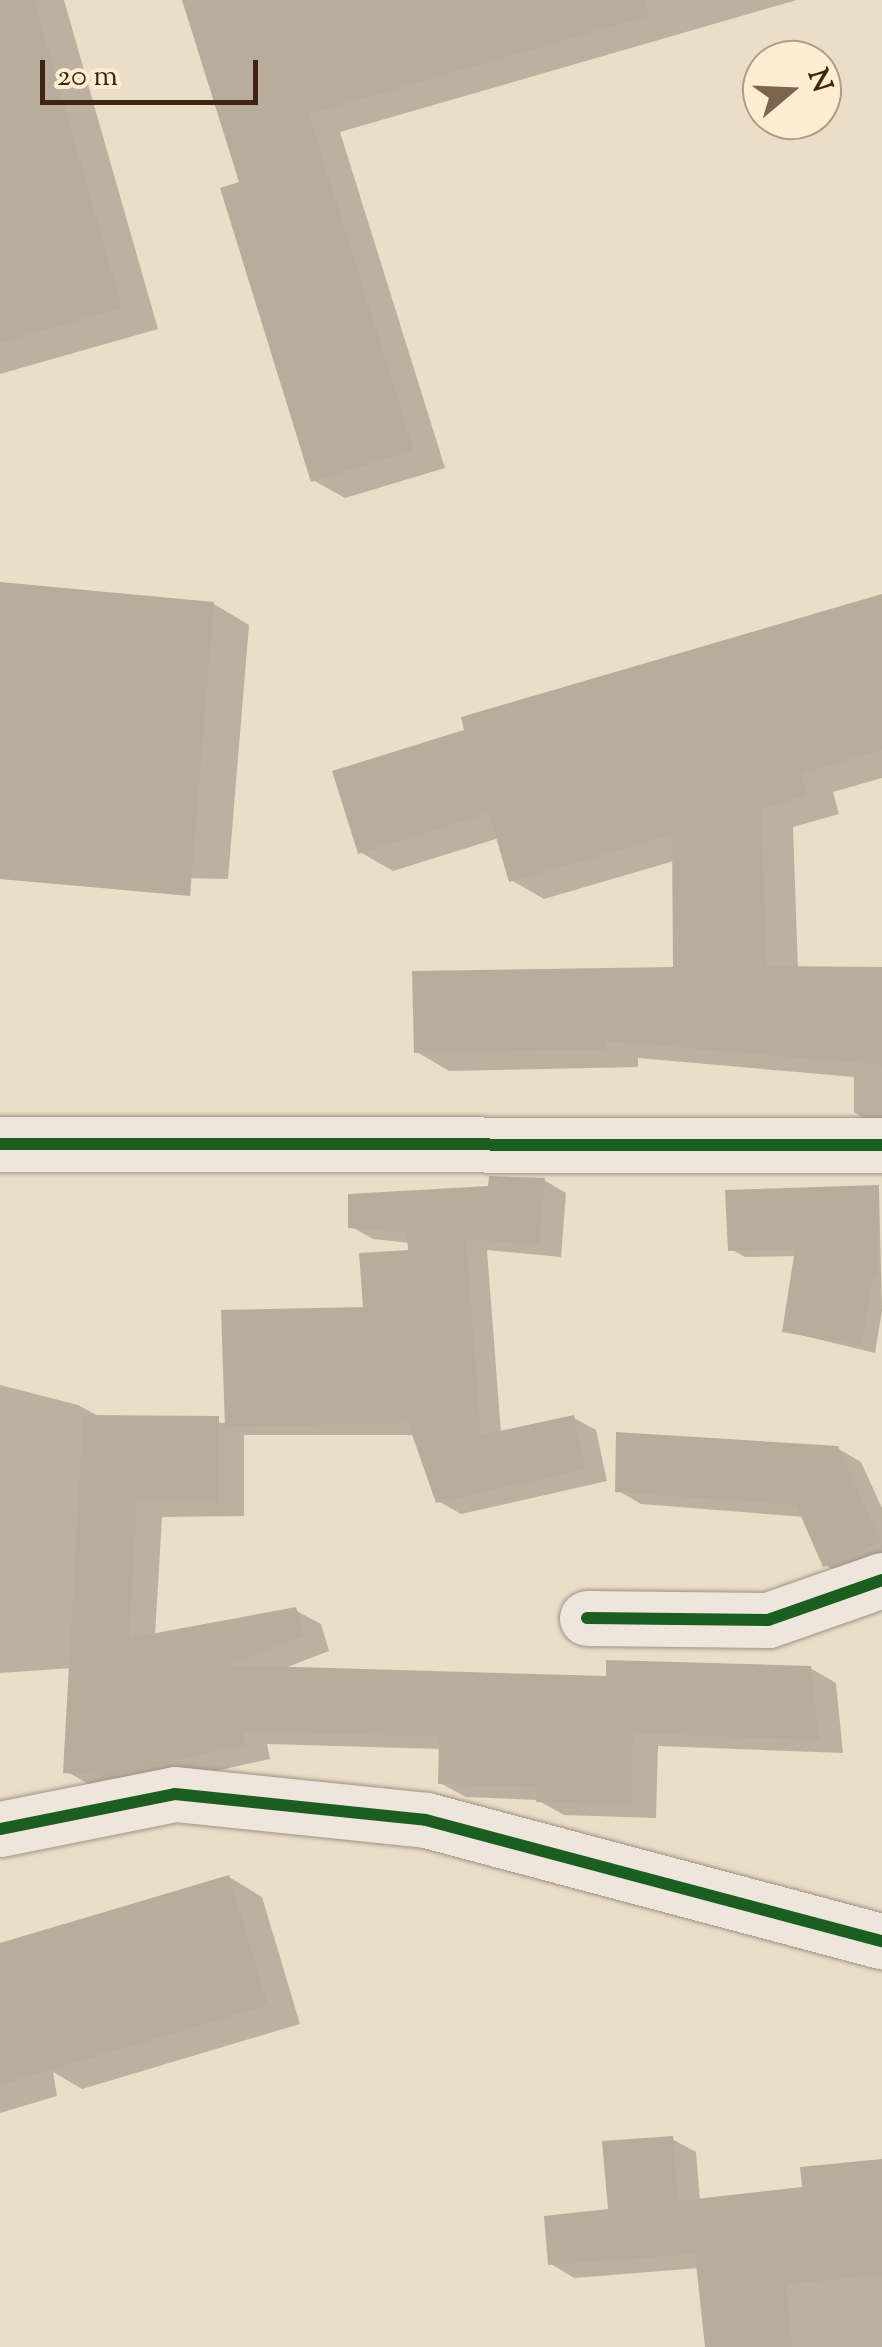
<!DOCTYPE html>
<html>
<head>
<meta charset="utf-8">
<style>
  body { margin:0 }
  #map { position:relative; width:882px; height:2347px; overflow:hidden; background:#ebdec8; font-family:"Sorts Mill Goudy",serif }
  div>[style] { position:absolute }
  .shadow>* { inset:0; background:#0003 }
  .building>* { inset:0; background:#b8ad9d }
  .roads { filter:drop-shadow(0 0 2px #9d9283) drop-shadow(0 0 2px #9d9283) }
  .minor>* { height:55px; margin:-27.5px; padding:0 27.5px; transform-origin:27.5px; border-radius:27.5px; background:#eee6dc }
  .cycleway>* { height:12px; margin:-6px; padding:0 6px; transform-origin:6px; border-radius:6px; background:#1b5e20 }
  span { translate:-50% -50%; white-space:nowrap; text-align:center; line-height:1.15; -webkit-text-stroke:8px #fbecd2; paint-order:stroke }
  .north { position:absolute; left:742px; top:40px; width:100px; height:100px; box-sizing:border-box; background:#fbecd2; border:2px solid #b09c84; border-radius:50%; rotate:71deg; font-size:28px; font-weight:700; line-height:40px; text-align:center; color:#40240f }
  .north::after { content:''; display:block; margin:auto; width:35px; height:45px; background:#7c6550; clip-path:polygon(50% 0,100% 100%,50% 72%,0 100%) }
  .scale { position:absolute; left:40px; top:60px; width:218px; height:45px; box-sizing:border-box; border:5px solid #40240f; border-top:0; padding-left:12px; font-size:30px; line-height:35px; white-space:nowrap; color:#40240f; -webkit-text-stroke:8px #fbecd2; paint-order:stroke }
</style>
</head>
<body>
<div id="map">
  <div class="shadow">
    <div style="clip-path:polygon(0 0,64px 0,158px 329px,0 374px)"></div>
    <div style="clip-path:polygon(184px 0,797px 0,340px 132px,445px 468px,345px 498px,313px 480px,242px 184px)"></div>
    <div style="clip-path:polygon(0 585px,214px 604px,249px 625px,228px 879px,0 874px)"></div>
    <div style="clip-path:polygon(882px 597px,882px 778px,833px 792px,839px 814px,793px 827px,798px 969px,882px 970px,882px 1129px,854px 1112px,854px 1077px,638px 1058px,638px 1067px,449px 1071px,417px 1052px,675px 969px,674px 861px,544px 899px,511px 880px,499px 838px,393px 871px,360px 852px)"></div>
    <div style="clip-path:polygon(544px 1180px,566px 1193px,561px 1257px,487px 1250px,501px 1433px,574px 1418px,596px 1430px,607px 1481px,461px 1514px,438px 1501px,414px 1435px,244px 1435px,244px 1516px,162px 1517px,155px 1636px,295px 1610px,321px 1624px,329px 1651px,282px 1669px,608px 1678px,810px 1668px,836px 1683px,843px 1753px,658px 1746px,656px 1818px,564px 1815px,537px 1800px,466px 1797px,440px 1783px,441px 1749px,267px 1744px,270px 1759px,135px 1789px,92px 1786px,66px 1771px,72px 1668px,0 1673px,0 1385px,78px 1405px,100px 1417px,227px 1423px,365px 1310px,411px 1252px,410px 1243px,373px 1239px,350px 1226px)"></div>
    <div style="clip-path:polygon(879px 1188px,882px 1311px,875px 1353px,784px 1331px,797px 1256px,745px 1257px,731px 1249px)"></div>
    <div style="clip-path:polygon(837px 1448px,861px 1462px,882px 1508px,882px 1564px,849px 1579px,825px 1565px,804px 1517px,641px 1504px,617px 1490px)"></div>
    <div style="clip-path:polygon(229px 1877px,262px 1897px,300px 2024px,82px 2089px,53px 2072px,57px 2096px,0 2113px,0 1945px)"></div>
    <div style="clip-path:polygon(672px 2139px,696px 2152px,700px 2201px,805px 2190px,882px 2161px,882px 2347px,708px 2347px,699px 2268px,574px 2278px,551px 2264px,610px 2211px)"></div>
  </div>
  <div class="building">
    <div style="clip-path:polygon(0 0,34px 0,122px 308px,0 343px)"></div>
    <div style="clip-path:polygon(182px 0,645px 0,648px 16px,309px 114px,414px 450px,311px 482px,220px 188px,239px 182px)"></div>
    <div style="clip-path:polygon(0 582px,214px 602px,190px 896px,0 879px)"></div>
    <div style="clip-path:polygon(882px 594px,882px 750px,801px 774px,807px 795px,761px 809px,767px 966px,882px 967px,882px 1065px,606px 1041px,606px 1049px,414px 1053px,412px 971px,673px 967px,672px 835px,509px 882px,489px 813px,358px 854px,332px 771px,464px 730px,461px 717px)"></div>
    <div style="clip-path:polygon(489px 1176px,545px 1178px,539px 1245px,466px 1239px,481px 1435px,574px 1415px,585px 1469px,436px 1503px,408px 1423px,225px 1427px,221px 1310px,363px 1307px,359px 1253px,408px 1250px,407px 1233px,348px 1228px,348px 1194px,488px 1186px)"></div>
    <div style="clip-path:polygon(879px 1185px,879px 1277px,873px 1277px,861px 1346px,782px 1332px,795px 1249px,728px 1251px,725px 1190px)"></div>
    <div style="clip-path:polygon(83px 1415px,219px 1416px,219px 1503px,137px 1503px,129px 1638px,296px 1607px,304px 1636px,229px 1665px,606px 1676px,606px 1660px,811px 1666px,819px 1740px,633px 1733px,631px 1804px,536px 1802px,537px 1787px,438px 1784px,439px 1737px,243px 1731px,245px 1745px,108px 1776px,63px 1773px)"></div>
    <div style="clip-path:polygon(616px 1432px,838px 1446px,881px 1542px,823px 1567px,796px 1505px,615px 1492px)"></div>
    <div style="clip-path:polygon(229px 1875px,268px 2005px,0 2085px,0 1943px)"></div>
    <div style="clip-path:polygon(673px 2136px,678px 2201px,802px 2187px,800px 2167px,882px 2159px,882px 2275px,786px 2284px,792px 2347px,705px 2347px,695px 2254px,548px 2265px,544px 2216px,608px 2209px,602px 2141px)"></div>
  </div>
  <div class="roads">
    <div class="minor">
      <div style="left:0;top:1144px;width:882px;rotate:0.06deg"></div>
      <div style="left:587px;top:1618px;width:181px;rotate:0.6deg"></div>
      <div style="left:768px;top:1620px;width:121px;rotate:-19.3deg"></div>
      <div style="left:0;top:1829px;width:178px;rotate:-11.3deg"></div>
      <div style="left:175px;top:1794px;width:252px;rotate:5.9deg"></div>
      <div style="left:426px;top:1820px;width:472px;rotate:14.9deg"></div>
    </div>
  </div>
  <div class="cycleway">
    <div style="left:0;top:1144px;width:882px;rotate:0.06deg"></div>
    <div style="left:587px;top:1618px;width:181px;rotate:0.6deg"></div>
    <div style="left:768px;top:1620px;width:121px;rotate:-19.3deg"></div>
    <div style="left:0;top:1829px;width:178px;rotate:-11.3deg"></div>
    <div style="left:175px;top:1794px;width:252px;rotate:5.9deg"></div>
    <div style="left:426px;top:1820px;width:472px;rotate:14.9deg"></div>
  </div>
  <div class="north">N</div>
  <div class="scale">20 m</div>
</div>
</body>
</html>
